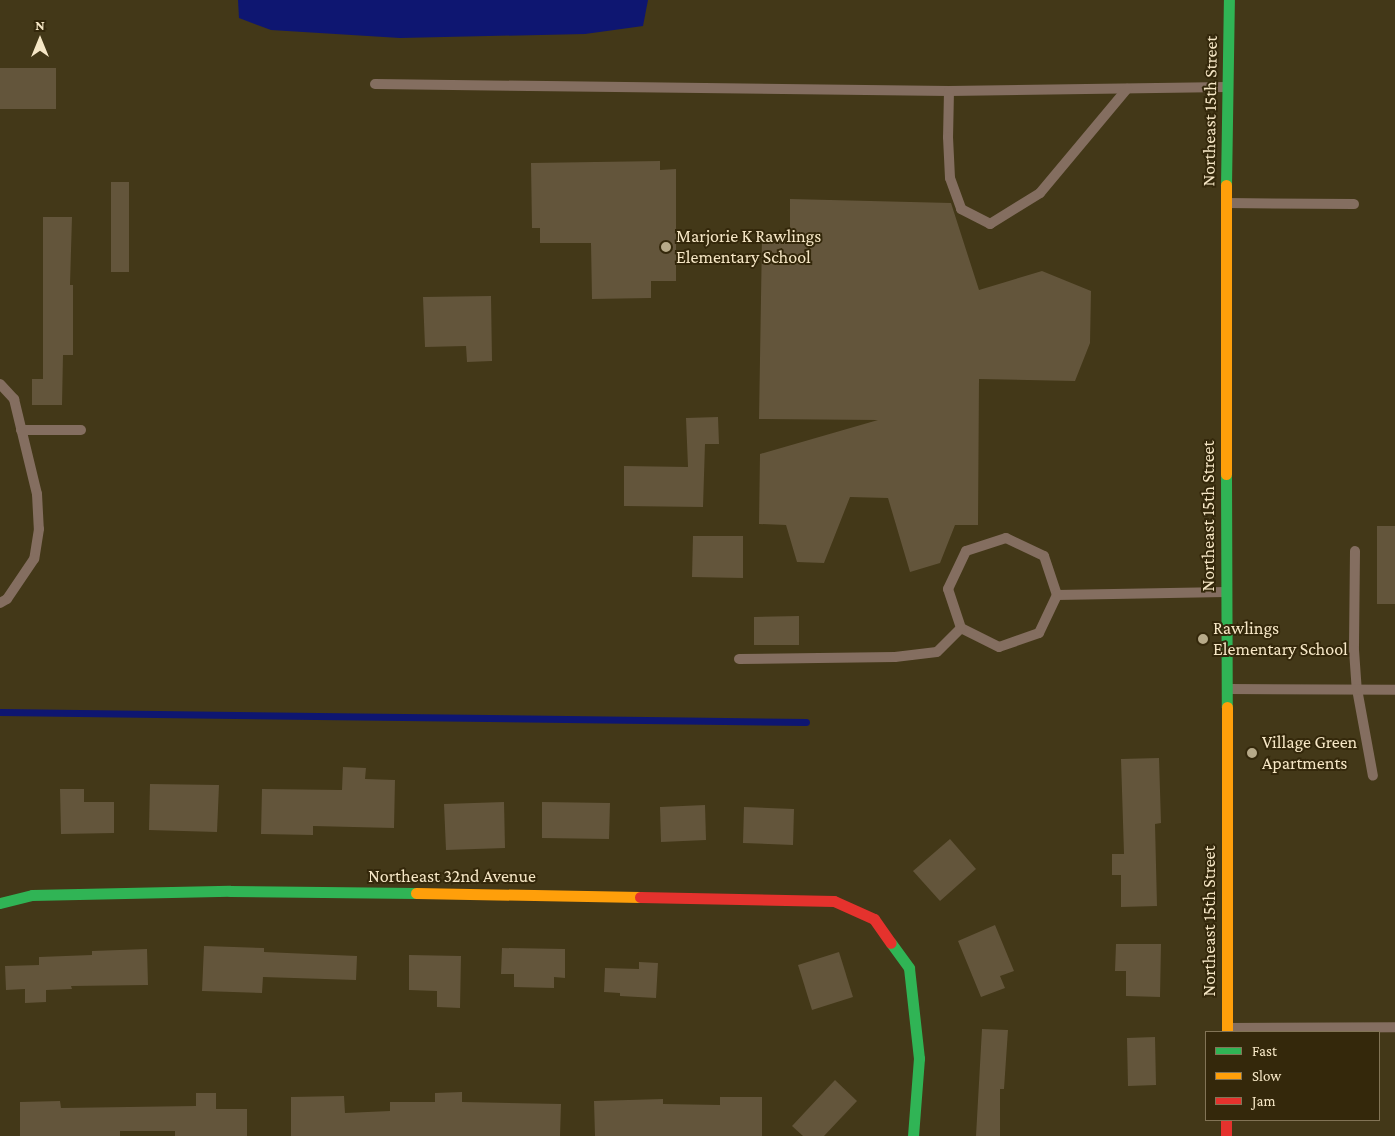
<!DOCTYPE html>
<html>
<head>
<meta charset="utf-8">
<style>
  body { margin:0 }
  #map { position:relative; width:1395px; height:1136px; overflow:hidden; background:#433818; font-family:"Crimson Pro",serif }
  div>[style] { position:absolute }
  .water>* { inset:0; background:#0e1671 }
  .stream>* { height:7px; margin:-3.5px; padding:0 3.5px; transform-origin:3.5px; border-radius:3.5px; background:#0e1671 }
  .building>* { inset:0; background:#63553b }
  .lane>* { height:10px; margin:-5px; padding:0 5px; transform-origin:5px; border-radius:5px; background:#846e60 }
  .fast>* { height:11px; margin:-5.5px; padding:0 5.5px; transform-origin:5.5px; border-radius:5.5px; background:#30b455 }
  .slow>* { height:11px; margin:-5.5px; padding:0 5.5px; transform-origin:5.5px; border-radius:5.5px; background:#ff9f0a }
  .jam>* { height:11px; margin:-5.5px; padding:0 5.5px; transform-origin:5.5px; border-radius:5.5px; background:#e5322d }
  .dots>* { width:14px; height:14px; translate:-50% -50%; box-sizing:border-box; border:2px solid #34280b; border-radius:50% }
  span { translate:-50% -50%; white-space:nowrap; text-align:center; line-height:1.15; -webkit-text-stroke:4px #34280b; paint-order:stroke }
  .street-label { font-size:18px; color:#f6e7c6 }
  .poi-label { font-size:18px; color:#f6e7c6 }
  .left { translate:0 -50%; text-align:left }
  .legend { position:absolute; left:1205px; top:1031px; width:175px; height:90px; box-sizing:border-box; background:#34280b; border:1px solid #827456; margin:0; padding:6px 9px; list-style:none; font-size:15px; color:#f6e7c6 }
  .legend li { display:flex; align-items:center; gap:10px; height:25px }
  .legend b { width:25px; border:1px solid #827456 }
  .north { position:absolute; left:15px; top:15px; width:50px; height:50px; -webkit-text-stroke:4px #34280b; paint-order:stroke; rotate:0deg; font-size:14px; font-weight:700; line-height:20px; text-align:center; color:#f6e7c6 }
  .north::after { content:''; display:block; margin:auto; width:18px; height:22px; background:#f6e7c6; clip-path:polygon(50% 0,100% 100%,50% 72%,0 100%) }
</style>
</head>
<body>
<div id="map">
  <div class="water">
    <div style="clip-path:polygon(238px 0,648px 0,643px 26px,585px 34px,400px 38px,271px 30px,239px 18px)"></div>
  </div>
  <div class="stream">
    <div style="left:0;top:712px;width:806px;rotate:0.71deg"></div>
  </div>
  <div class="building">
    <div style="clip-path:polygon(0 68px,56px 68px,56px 109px,0 109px)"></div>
    <div style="clip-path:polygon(660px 161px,660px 170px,676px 169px,676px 281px,651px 281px,651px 298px,592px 299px,591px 243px,540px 243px,540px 228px,532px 228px,531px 163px)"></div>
    <div style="clip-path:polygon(111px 182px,129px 182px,129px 272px,111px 272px)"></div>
    <div style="clip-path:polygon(790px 199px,951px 203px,979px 290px,1042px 271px,1091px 291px,1090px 343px,1075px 381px,979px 379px,978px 525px,955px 525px,940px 563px,910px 572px,888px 498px,850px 497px,824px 563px,797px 562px,786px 525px,759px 524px,760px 454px,878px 420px,759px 419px,762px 237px,790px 238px)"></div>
    <div style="clip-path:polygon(43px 217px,72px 217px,70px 285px,73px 285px,73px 355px,63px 355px,62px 405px,32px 405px,32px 379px,43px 379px)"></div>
    <div style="clip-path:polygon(491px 296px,492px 361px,467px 362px,466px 346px,425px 347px,423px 297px)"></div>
    <div style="clip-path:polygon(718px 417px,719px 444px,705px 444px,703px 507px,624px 506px,624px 466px,688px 467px,686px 418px)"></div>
    <div style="clip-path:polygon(1377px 526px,1395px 526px,1395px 604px,1377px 604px)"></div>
    <div style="clip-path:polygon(693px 536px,743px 536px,743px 578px,692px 577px)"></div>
    <div style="clip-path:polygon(799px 616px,799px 645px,754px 645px,754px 617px)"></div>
    <div style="clip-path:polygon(1159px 758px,1161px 823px,1155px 824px,1157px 906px,1121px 907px,1121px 875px,1112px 875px,1112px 854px,1124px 854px,1121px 759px)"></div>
    <div style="clip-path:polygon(343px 767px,366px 768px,365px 779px,395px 780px,394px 828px,313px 826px,313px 835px,261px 834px,262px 789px,342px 790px)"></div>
    <div style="clip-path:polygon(150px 784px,219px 785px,217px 832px,149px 830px)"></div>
    <div style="clip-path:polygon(60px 789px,84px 789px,84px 802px,114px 802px,114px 833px,61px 834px)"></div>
    <div style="clip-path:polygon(504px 802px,505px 848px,446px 850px,444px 804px)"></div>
    <div style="clip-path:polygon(542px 802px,610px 803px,609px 839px,542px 838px)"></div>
    <div style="clip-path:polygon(705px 805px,706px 840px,661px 842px,660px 807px)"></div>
    <div style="clip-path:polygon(744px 807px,794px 809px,793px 845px,743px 843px)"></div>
    <div style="clip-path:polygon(950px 839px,976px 869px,940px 901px,913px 871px)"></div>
    <div style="clip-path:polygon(995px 925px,1014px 971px,1000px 976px,1005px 988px,981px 997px,958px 941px)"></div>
    <div style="clip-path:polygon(1116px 944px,1161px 944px,1160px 997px,1126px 996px,1126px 971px,1115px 971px)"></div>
    <div style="clip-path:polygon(204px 946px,264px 948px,264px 952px,357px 956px,356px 980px,263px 977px,262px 993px,202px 991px)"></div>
    <div style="clip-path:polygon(502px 948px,565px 949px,565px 978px,554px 977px,554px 988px,514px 987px,514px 974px,501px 974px)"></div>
    <div style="clip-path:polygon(147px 949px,148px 985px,71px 986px,72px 989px,46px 990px,46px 1002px,25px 1003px,25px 989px,6px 990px,5px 966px,39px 965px,39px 957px,92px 955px,92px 951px)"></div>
    <div style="clip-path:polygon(839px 952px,853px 997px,812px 1010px,798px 965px)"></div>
    <div style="clip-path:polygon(409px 955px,461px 956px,460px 1008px,437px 1007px,437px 991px,409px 990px)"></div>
    <div style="clip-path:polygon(639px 962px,658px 963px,656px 998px,620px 996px,620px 993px,604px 992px,605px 968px,639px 969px)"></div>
    <div style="clip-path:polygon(982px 1029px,1008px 1030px,1004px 1089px,1000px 1089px,1000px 1136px,976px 1136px)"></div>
    <div style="clip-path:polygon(1155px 1037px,1156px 1085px,1128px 1086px,1127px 1038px)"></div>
    <div style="clip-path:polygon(835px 1080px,857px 1101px,824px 1136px,803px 1136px,792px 1126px)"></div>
    <div style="clip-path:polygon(462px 1092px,462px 1102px,561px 1104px,560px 1136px,291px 1136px,291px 1097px,344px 1096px,345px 1113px,390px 1111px,390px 1102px,435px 1102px,435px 1093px)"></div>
    <div style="clip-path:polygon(196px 1093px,216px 1093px,216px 1109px,247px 1109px,247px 1136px,175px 1136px,175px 1131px,120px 1131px,120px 1136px,20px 1136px,20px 1102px,60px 1101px,61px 1108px,196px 1106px)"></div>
    <div style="clip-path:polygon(720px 1097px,762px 1097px,762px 1136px,595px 1136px,594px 1101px,663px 1099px,663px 1104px,720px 1105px)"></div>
  </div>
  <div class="lane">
    <div style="left:375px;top:84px;width:574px;rotate:0.7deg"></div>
    <div style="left:949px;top:91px;width:278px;rotate:-0.8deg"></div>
    <div style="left:949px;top:91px;width:46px;rotate:91.2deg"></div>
    <div style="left:948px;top:137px;width:41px;rotate:87.2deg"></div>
    <div style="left:950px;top:178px;width:33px;rotate:70deg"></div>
    <div style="left:961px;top:209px;width:33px;rotate:27deg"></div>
    <div style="left:990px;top:224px;width:59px;rotate:-31.8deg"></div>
    <div style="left:1040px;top:193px;width:136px;rotate:-50.1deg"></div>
    <div style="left:1227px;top:203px;width:127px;rotate:0.5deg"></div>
    <div style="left:0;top:384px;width:21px;rotate:47deg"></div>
    <div style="left:14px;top:399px;width:98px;rotate:76.4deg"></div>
    <div style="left:37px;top:494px;width:35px;rotate:87deg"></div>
    <div style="left:39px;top:529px;width:30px;rotate:99deg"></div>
    <div style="left:34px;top:559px;width:48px;rotate:124deg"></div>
    <div style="left:7px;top:599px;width:8px;rotate:150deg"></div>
    <div style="left:21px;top:430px;width:60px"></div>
    <div style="left:1006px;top:538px;width:42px;rotate:25.3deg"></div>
    <div style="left:1044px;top:556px;width:41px;rotate:71.6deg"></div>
    <div style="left:1057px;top:595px;width:42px;rotate:115.3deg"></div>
    <div style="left:1039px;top:633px;width:42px;rotate:160.7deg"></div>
    <div style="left:999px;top:647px;width:42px;rotate:-153.4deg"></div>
    <div style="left:961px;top:628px;width:41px;rotate:-108.4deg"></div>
    <div style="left:948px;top:589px;width:42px;rotate:-64.7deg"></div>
    <div style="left:966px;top:551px;width:42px;rotate:-18deg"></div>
    <div style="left:1355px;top:551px;width:99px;rotate:90.6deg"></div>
    <div style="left:1354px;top:650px;width:39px;rotate:86deg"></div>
    <div style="left:1357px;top:689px;width:88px;rotate:79.6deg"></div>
    <div style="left:1057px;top:595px;width:169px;rotate:-1deg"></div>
    <div style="left:739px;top:659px;width:156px;rotate:-0.7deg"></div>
    <div style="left:895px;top:657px;width:42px;rotate:-6.8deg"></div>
    <div style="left:937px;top:652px;width:34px;rotate:-45deg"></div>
    <div style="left:1229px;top:689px;width:166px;rotate:0.3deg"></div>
    <div style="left:1228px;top:1028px;width:167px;rotate:-0.3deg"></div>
  </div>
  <div class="fast">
    <div style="left:1226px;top:185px;width:185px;rotate:-89.1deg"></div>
    <div style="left:1226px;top:474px;width:233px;rotate:89.8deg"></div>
    <div style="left:0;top:903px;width:33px;rotate:-14deg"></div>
    <div style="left:32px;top:895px;width:198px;rotate:-1.2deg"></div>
    <div style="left:230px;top:891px;width:186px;rotate:0.6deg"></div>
    <div style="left:891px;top:943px;width:31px;rotate:54deg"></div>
    <div style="left:909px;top:968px;width:91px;rotate:83.7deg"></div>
    <div style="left:919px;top:1058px;width:78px;rotate:94.4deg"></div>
  </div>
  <div class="slow">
    <div style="left:1226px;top:185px;width:289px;rotate:90deg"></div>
    <div style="left:1227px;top:707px;width:325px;rotate:90deg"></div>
    <div style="left:416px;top:893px;width:224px;rotate:1deg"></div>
  </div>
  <div class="jam">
    <div style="left:640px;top:897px;width:194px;rotate:1.2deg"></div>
    <div style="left:834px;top:901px;width:44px;rotate:24.2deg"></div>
    <div style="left:874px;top:919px;width:29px;rotate:55deg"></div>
    <div style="left:1226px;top:1120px;width:16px;rotate:90deg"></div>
  </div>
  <div class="dots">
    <div style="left:666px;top:247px;background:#b7aa89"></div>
    <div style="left:1203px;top:639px;background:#b7aa89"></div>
    <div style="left:1252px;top:753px;background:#b7aa89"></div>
  </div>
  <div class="street-label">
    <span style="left:1210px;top:111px;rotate:-89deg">Northeast 15th Street</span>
    <span style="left:1208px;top:516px;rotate:-90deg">Northeast 15th Street</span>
    <span style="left:452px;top:876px">Northeast 32nd Avenue</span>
    <span style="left:1209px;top:921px;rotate:-90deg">Northeast 15th Street</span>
  </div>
  <div class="poi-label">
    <span class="left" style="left:676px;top:247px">Marjorie K Rawlings<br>Elementary School</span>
    <span class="left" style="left:1213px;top:639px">Rawlings<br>Elementary School</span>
    <span class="left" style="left:1262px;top:753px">Village Green<br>Apartments</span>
  </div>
  <ul class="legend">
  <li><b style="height:6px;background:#30b455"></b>Fast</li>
  <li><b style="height:6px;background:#ff9f0a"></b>Slow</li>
  <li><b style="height:6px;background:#e5322d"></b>Jam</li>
  </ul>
  <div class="north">N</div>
</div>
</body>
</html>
